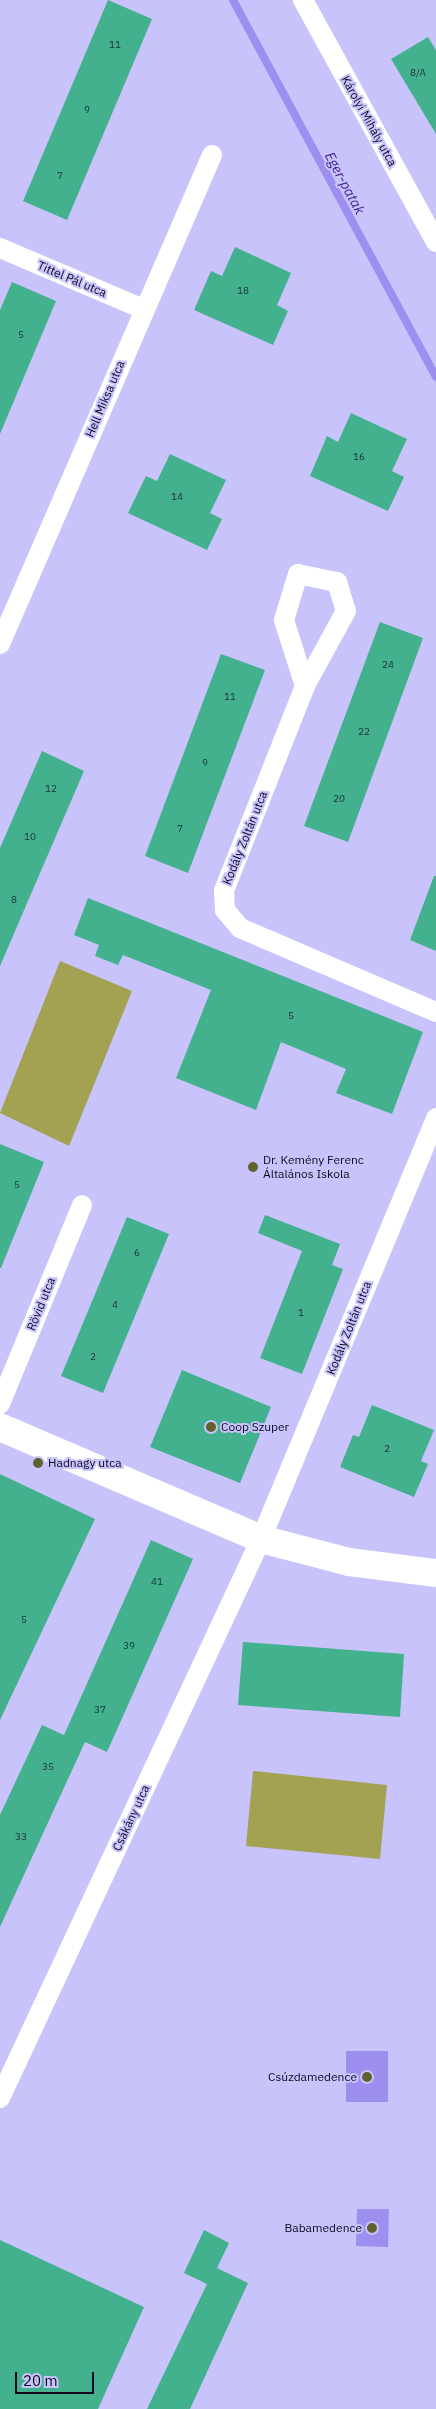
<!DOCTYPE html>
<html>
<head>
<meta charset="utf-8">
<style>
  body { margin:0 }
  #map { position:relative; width:436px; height:2409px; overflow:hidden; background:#c8c3fb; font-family:"IBM Plex Sans",sans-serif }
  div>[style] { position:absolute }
  .green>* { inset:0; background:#a3a253 }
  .water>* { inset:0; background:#9d8ff0 }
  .stream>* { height:8px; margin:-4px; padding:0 4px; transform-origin:4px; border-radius:4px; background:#9d8ff0 }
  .building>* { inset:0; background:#44b18e }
  .street>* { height:20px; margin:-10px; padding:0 10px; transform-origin:10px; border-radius:10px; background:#fff }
  .secondary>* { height:28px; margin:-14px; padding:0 14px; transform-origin:14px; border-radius:14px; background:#fff }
  .dots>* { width:14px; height:14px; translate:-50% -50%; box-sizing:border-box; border:2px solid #c8c3fb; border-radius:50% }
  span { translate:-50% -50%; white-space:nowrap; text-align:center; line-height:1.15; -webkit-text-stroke:4px #c8c3fb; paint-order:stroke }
  .number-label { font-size:10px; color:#1a323b }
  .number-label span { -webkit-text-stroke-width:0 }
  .street-label { font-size:12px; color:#0c081f }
  .poi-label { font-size:12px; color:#0c081f }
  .left { translate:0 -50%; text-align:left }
  .right { translate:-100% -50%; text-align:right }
  .water-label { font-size:14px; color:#422191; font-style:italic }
  .scale { position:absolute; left:15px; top:2372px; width:79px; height:22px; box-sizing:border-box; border:2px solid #0c081f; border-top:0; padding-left:6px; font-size:15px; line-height:18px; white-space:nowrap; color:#0c081f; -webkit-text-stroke:4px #c8c3fb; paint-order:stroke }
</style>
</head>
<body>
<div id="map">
  <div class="green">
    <div style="clip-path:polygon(60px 961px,132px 991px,69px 1146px,0 1113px)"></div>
    <div style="clip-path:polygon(253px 1771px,387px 1785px,380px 1859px,246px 1846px)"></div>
  </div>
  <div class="water">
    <div style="clip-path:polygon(346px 2051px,388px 2051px,388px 2102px,346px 2102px)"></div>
    <div style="clip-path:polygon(357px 2209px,389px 2209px,388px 2247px,356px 2246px)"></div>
  </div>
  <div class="stream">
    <div style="left:233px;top:0;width:428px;rotate:61.7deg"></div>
  </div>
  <div class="building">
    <div style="clip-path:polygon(108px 0,152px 19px,67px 220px,23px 201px)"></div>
    <div style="clip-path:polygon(428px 37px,436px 50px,436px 134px,391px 59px)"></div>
    <div style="clip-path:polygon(235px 247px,291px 273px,277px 305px,288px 311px,273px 345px,194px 310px,211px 271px,222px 276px)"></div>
    <div style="clip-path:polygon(12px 282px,56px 301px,0 434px,0 310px)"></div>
    <div style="clip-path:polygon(351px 413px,407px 439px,392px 471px,404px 477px,388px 511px,310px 476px,327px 436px,338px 442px)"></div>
    <div style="clip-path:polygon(170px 454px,226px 480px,210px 513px,222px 519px,207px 550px,128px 513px,146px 476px,157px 481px)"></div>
    <div style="clip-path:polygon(380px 622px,423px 638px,348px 842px,304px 826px)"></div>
    <div style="clip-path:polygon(221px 654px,265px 670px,188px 873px,145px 856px)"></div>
    <div style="clip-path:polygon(42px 751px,84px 771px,0 966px,0 848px)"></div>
    <div style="clip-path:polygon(434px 876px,436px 876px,436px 951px,410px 940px)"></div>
    <div style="clip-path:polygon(88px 898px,423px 1032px,392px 1114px,336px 1093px,346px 1069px,281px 1042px,256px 1110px,176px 1078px,211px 990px,123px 955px,118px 965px,95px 956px,99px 945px,74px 935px)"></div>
    <div style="clip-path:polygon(0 1144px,44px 1162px,1px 1268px,0 1268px)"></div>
    <div style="clip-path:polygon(265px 1215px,340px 1244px,332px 1265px,343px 1269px,302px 1374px,260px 1358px,302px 1251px,258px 1233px)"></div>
    <div style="clip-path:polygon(127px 1217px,169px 1234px,103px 1393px,61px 1376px)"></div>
    <div style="clip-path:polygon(182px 1370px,271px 1407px,240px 1483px,150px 1447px)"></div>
    <div style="clip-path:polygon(372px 1405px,434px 1430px,421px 1461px,428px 1464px,414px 1497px,340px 1467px,353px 1435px,359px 1437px)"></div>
    <div style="clip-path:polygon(0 1474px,95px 1519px,0 1720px)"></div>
    <div style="clip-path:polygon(151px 1540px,193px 1559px,107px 1752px,85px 1742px,0 1927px,0 1815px,42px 1725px,64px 1735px)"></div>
    <div style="clip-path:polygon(243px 1642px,404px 1654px,400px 1717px,238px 1705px)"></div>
    <div style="clip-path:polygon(204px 2230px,229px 2243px,217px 2268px,248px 2283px,190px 2409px,147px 2409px,207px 2284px,184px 2273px)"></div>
    <div style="clip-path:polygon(0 2240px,144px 2307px,98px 2409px,0 2409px)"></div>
  </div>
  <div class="street">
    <div style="left:303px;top:0;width:276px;rotate:61.2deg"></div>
    <div style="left:0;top:248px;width:155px;rotate:23.1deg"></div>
    <div style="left:0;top:644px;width:533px;rotate:-66.56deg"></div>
    <div style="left:305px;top:686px;width:69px;rotate:-107.7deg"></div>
    <div style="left:284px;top:620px;width:48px;rotate:-73.1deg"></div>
    <div style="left:298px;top:574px;width:40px;rotate:12deg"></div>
    <div style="left:337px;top:582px;width:30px;rotate:73deg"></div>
    <div style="left:346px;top:611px;width:85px;rotate:118.7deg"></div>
    <div style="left:305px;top:686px;width:220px;rotate:111.6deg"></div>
    <div style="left:224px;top:891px;width:19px;rotate:87deg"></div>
    <div style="left:225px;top:910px;width:23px;rotate:50deg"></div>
    <div style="left:240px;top:928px;width:213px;rotate:23.2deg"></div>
    <div style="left:0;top:1404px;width:215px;rotate:-67.6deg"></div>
    <div style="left:0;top:2098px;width:617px;rotate:-64.97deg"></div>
    <div style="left:261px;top:1539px;width:456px;rotate:-67.4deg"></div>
  </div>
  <div class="secondary">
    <div style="left:0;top:1427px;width:284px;rotate:23.2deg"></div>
    <div style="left:261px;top:1539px;width:91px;rotate:14.6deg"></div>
    <div style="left:349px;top:1562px;width:88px;rotate:7.2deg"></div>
  </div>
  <div class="dots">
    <div style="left:253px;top:1167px;background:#61612e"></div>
    <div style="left:211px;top:1427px;background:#61612e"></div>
    <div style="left:38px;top:1463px;background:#61612e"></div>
    <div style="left:367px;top:2077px;background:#61612e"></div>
    <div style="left:372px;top:2228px;background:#61612e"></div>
  </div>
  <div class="number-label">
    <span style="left:115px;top:45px">11</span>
    <span style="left:418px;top:73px">8/A</span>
    <span style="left:87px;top:110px">9</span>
    <span style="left:60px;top:176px">7</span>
    <span style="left:243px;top:291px">18</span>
    <span style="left:21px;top:335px">5</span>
    <span style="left:359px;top:457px">16</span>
    <span style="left:177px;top:497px">14</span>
    <span style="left:388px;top:665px">24</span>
    <span style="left:230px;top:697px">11</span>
    <span style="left:364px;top:732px">22</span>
    <span style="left:205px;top:763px">9</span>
    <span style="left:51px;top:789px">12</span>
    <span style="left:339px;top:799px">20</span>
    <span style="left:180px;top:829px">7</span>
    <span style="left:30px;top:837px">10</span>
    <span style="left:14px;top:900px">8</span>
    <span style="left:291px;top:1016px">5</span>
    <span style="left:17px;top:1185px">5</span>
    <span style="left:137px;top:1253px">6</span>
    <span style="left:115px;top:1305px">4</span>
    <span style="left:301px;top:1313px">1</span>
    <span style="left:93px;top:1357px">2</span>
    <span style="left:387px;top:1449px">2</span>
    <span style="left:157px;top:1582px">41</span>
    <span style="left:24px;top:1620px">5</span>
    <span style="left:129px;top:1646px">39</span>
    <span style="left:100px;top:1710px">37</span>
    <span style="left:48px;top:1767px">35</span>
    <span style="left:21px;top:1837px">33</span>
  </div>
  <div class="street-label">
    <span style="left:369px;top:121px;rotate:61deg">Károlyi Mihály utca</span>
    <span style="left:72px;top:279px;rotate:23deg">Tittel Pál utca</span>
    <span style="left:105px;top:399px;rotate:-67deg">Hell Miksa utca</span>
    <span style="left:245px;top:838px;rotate:-68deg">Kodály Zoltán utca</span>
    <span style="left:41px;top:1304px;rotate:-68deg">Rövid utca</span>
    <span style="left:349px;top:1328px;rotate:-68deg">Kodály Zoltán utca</span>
    <span style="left:131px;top:1818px;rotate:-65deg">Csákány utca</span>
  </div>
  <div class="poi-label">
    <span class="left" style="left:263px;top:1167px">Dr. Kemény Ferenc<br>Általános Iskola</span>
    <span class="left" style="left:221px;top:1427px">Coop Szuper</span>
    <span class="left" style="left:48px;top:1463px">Hadnagy utca</span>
    <span class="right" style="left:357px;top:2077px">Csúzdamedence</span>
    <span class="right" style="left:362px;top:2228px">Babamedence</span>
  </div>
  <div class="water-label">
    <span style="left:345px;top:183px;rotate:62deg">Eger-patak</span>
  </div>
  <div class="scale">20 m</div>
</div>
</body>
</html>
